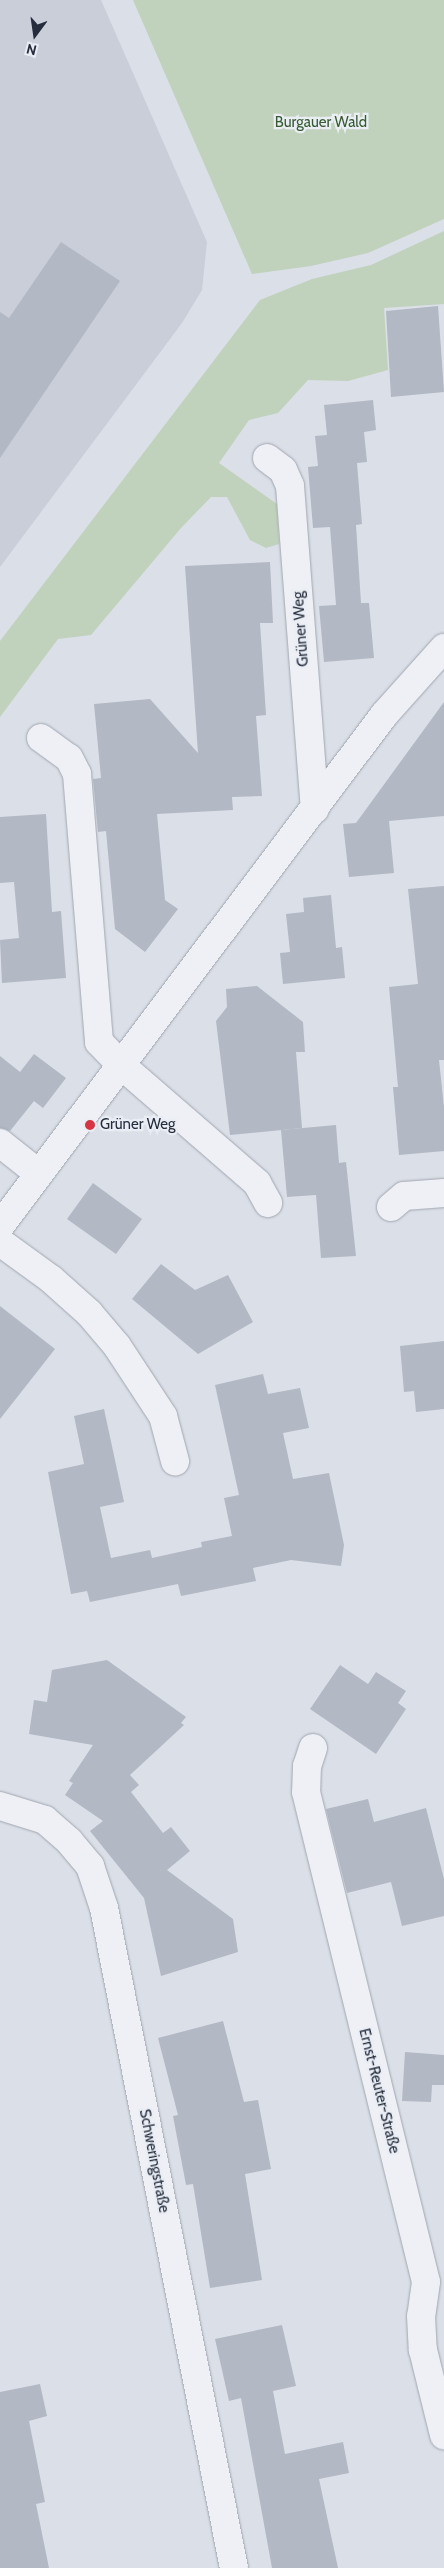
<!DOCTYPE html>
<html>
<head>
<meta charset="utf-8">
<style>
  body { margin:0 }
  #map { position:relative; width:444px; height:2568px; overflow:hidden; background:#dbdfe7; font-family:Cabin,sans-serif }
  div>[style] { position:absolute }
  .built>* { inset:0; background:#c9ced9 }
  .green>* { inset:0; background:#c0d1bc }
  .building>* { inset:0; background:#b2b8c4 }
  .roads { filter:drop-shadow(0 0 1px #a0a6b1) drop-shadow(0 0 1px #a0a6b1) }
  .minor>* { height:28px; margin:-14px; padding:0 14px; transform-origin:14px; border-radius:14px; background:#eef0f5 }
  .dots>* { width:14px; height:14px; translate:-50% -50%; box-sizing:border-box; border:2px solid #eaeef4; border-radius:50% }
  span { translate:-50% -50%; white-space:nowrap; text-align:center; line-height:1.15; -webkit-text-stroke:4.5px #eaeef4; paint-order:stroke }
  .park-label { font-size:15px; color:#365a31 }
  .street-label { font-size:15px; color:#242c3d }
  .poi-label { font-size:15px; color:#242c3d }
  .left { translate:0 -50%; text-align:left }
  .north { position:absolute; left:10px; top:10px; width:50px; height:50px; -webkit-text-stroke:4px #eaeef4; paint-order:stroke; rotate:194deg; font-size:14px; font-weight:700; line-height:20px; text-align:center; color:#242c3d }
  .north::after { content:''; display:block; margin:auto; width:18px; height:22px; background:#242c3d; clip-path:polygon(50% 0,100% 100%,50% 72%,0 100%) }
</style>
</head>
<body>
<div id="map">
  <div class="built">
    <div style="clip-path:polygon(0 0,101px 0,207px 242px,202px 290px,182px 323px,0 567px)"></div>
  </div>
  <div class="green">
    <div style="clip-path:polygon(133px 0,444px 0,444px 219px,368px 253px,311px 266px,252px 274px)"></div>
    <div style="clip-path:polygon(444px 231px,444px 304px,384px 308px,388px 370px,348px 381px,308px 380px,278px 413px,249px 420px,219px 463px,277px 504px,279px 544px,266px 548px,250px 540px,227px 497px,211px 497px,181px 528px,91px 635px,58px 639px,0 717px,0 641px,260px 300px,312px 279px,371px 265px)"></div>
  </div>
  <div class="building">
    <div style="clip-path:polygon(61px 242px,120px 281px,0 458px,0 312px,9px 318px)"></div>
    <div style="clip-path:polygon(438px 306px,444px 392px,391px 397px,386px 311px)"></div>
    <div style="clip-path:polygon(373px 400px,376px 430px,364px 432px,367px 462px,357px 463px,362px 524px,356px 525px,361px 603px,369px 603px,374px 658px,324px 662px,319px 606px,336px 605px,330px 527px,313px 528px,308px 467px,318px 466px,315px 436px,327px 435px,324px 405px)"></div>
    <div style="clip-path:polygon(270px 562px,273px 623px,260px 623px,266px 715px,256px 716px,262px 796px,232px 797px,233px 810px,157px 814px,165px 900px,178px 909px,145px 952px,115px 929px,106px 831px,98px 832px,93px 779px,101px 778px,94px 704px,150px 699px,198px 753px,185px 566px)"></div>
    <div style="clip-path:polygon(444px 702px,444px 816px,389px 821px,394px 873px,349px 877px,343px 824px,356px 823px)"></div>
    <div style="clip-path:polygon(46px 814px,52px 912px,61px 911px,66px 978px,2px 983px,0 940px,19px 938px,14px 882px,0 883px,0 817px)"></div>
    <div style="clip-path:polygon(444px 886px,444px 1060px,439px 1060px,444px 1107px,444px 1151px,399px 1155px,393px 1087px,398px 1087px,389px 987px,418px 984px,408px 889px)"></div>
    <div style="clip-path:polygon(331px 895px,336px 948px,342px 947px,345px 978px,283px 984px,280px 953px,290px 952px,286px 914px,304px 912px,303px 898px)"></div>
    <div style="clip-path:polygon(257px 986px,303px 1022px,305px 1052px,296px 1052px,302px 1128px,230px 1135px,216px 1021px,227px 1007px,226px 989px)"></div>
    <div style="clip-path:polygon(34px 1054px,66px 1078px,43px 1108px,34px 1101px,10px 1131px,0 1128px,0 1056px,20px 1072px)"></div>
    <div style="clip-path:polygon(336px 1125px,339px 1163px,346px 1162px,356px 1256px,321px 1258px,316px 1195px,287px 1197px,281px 1130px)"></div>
    <div style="clip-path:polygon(93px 1183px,142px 1219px,116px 1254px,67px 1219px)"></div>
    <div style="clip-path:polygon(161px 1264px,195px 1290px,228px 1275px,253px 1322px,198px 1354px,132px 1299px)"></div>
    <div style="clip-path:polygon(0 1306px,55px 1349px,0 1419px)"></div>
    <div style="clip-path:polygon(444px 1341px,444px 1409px,416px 1412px,414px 1391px,404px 1392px,400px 1346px)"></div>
    <div style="clip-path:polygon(263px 1374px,268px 1394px,300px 1388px,309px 1428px,283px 1433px,293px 1479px,329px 1473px,344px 1545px,341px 1566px,291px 1560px,253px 1568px,256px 1581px,181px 1596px,178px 1584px,90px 1602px,87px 1591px,71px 1594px,48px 1472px,84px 1464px,74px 1416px,104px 1409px,124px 1502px,100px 1507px,111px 1558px,150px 1550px,152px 1558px,202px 1547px,201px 1542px,232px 1536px,224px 1498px,239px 1495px,215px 1385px)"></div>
    <div style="clip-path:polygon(107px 1660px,186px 1717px,181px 1723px,184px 1725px,130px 1775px,139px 1785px,131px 1792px,163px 1833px,171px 1827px,190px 1851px,167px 1870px,233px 1919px,238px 1952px,161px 1976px,144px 1898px,90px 1831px,103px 1821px,65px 1795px,73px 1783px,69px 1781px,93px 1745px,29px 1734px,34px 1700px,47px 1702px,52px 1670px)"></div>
    <div style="clip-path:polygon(340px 1665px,368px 1684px,376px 1672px,406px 1691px,398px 1703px,406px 1709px,376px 1754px,310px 1709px)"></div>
    <div style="clip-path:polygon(368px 1799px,374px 1822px,426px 1808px,444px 1879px,444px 1916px,402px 1926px,391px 1882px,347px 1893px,326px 1809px)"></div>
    <div style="clip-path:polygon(223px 2021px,244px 2102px,258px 2100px,271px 2169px,245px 2174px,262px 2280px,210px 2288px,193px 2184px,186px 2185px,173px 2116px,178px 2115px,158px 2038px)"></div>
    <div style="clip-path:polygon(405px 2052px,444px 2055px,444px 2085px,432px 2085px,431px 2102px,402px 2101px)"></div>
    <div style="clip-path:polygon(282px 2325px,296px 2386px,273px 2391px,285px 2454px,343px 2442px,349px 2473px,319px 2479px,338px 2568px,272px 2568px,241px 2398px,229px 2401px,215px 2339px)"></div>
    <div style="clip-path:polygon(40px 2384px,47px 2416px,29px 2421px,45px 2502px,36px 2504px,49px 2568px,0 2568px,0 2392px)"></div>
  </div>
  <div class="roads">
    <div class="minor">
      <div style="left:267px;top:458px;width:20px;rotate:37deg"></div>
      <div style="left:283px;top:470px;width:17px;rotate:66deg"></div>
      <div style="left:290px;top:486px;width:324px;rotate:85.6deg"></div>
      <div style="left:41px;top:738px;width:34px;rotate:36deg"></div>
      <div style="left:69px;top:758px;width:18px;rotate:63deg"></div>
      <div style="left:77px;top:774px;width:269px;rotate:85.3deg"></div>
      <div style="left:99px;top:1042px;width:32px;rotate:46deg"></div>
      <div style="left:121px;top:1065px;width:180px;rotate:40.9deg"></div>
      <div style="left:257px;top:1183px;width:23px;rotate:61deg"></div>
      <div style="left:0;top:1143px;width:48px;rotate:38.3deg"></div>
      <div style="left:391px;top:1207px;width:17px;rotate:-40deg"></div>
      <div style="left:404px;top:1196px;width:40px;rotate:-4.3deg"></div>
      <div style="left:0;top:1226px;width:639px;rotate:-53.08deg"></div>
      <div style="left:384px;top:715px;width:90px;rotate:-48.2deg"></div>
      <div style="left:0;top:1242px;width:63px;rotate:36deg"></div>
      <div style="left:51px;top:1279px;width:51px;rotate:41.8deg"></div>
      <div style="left:89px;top:1313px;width:43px;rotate:49.7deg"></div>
      <div style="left:117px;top:1346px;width:84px;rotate:56.7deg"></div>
      <div style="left:163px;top:1416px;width:47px;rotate:75.1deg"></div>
      <div style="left:313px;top:1748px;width:19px;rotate:108deg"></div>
      <div style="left:307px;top:1766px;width:26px;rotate:92deg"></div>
      <div style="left:306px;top:1792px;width:504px;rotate:76.24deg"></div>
      <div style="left:426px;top:2282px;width:34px;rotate:98deg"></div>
      <div style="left:421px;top:2316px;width:34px;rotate:87deg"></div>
      <div style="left:423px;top:2350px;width:88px;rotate:76.1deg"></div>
      <div style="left:0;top:1806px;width:47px;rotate:17.3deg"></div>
      <div style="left:45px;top:1820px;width:32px;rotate:41deg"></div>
      <div style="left:69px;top:1841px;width:33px;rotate:50deg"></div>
      <div style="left:90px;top:1866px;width:44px;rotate:71.6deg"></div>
      <div style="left:104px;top:1908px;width:673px;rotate:78.86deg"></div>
    </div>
  </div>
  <div class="dots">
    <div style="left:90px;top:1125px;background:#d63644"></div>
  </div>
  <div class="park-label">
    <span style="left:321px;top:123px">Burgauer Wald</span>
  </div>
  <div class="street-label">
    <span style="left:301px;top:629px;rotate:-94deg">Grüner Weg</span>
    <span style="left:379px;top:2091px;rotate:76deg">Ernst-Reuter-Straße</span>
    <span style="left:154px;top:2161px;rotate:79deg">Schweringstraße</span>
  </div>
  <div class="poi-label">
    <span class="left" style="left:100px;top:1125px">Grüner Weg</span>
  </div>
  <div class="north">N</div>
</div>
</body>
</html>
